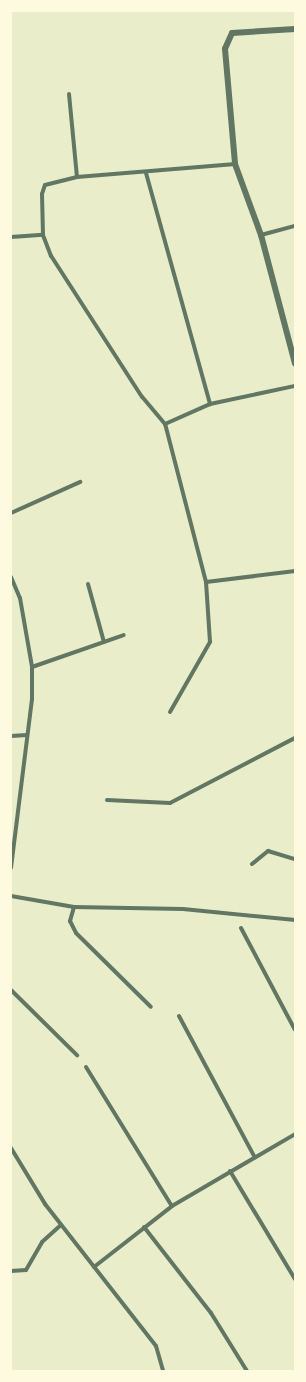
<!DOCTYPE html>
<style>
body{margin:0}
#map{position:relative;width:306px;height:1382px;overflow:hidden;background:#e9edc9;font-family:"Alegreya Sans",sans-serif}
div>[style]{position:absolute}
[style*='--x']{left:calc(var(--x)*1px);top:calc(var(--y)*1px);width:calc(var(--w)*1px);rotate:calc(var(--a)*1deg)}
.minor>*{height:4px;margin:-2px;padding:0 2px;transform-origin:2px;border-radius:2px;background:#617663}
.tertiary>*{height:6px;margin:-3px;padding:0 3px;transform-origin:3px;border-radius:3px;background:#617663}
span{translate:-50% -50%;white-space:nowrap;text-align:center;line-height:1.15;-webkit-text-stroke:4px #fefae0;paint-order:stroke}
.frame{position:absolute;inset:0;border:12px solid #fefae0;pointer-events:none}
</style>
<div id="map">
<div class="minor">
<div style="--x:69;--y:94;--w:83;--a:84.5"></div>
<div style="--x:146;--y:173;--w:240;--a:74.5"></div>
<div style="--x:261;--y:235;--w:35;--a:-15"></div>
<div style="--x:11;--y:237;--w:32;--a:-4"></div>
<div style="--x:165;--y:424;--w:49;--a:-24"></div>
<div style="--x:210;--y:404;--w:87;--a:-12"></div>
<div style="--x:11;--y:513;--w:76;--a:-24.2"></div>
<div style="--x:11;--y:577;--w:23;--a:67"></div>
<div style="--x:20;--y:598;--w:70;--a:80.1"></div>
<div style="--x:32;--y:667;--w:32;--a:90"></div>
<div style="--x:32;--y:699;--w:170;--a:97.1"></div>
<div style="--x:206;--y:582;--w:90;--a:-7"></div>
<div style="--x:88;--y:584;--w:60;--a:74.6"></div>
<div style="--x:32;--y:667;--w:97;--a:-19.2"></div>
<div style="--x:170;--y:712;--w:81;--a:-60.3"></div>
<div style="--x:210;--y:642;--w:60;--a:-93.8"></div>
<div style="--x:206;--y:582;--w:163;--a:-104.5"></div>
<div style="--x:165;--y:424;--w:35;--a:-130"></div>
<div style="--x:142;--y:397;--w:168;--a:-122.8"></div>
<div style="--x:51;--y:256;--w:22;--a:-111"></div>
<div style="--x:43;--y:235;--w:41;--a:-91.4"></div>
<div style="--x:42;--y:194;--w:9;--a:-72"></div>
<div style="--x:45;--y:185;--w:33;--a:-14"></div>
<div style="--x:77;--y:177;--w:159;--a:-4.7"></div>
<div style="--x:11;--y:736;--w:16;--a:-4"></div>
<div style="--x:107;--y:800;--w:63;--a:2.7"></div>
<div style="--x:170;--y:803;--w:141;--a:-27.5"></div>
<div style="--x:252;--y:864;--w:21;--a:-39"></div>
<div style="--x:268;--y:851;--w:28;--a:17"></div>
<div style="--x:11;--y:896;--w:64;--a:9.9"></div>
<div style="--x:74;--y:907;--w:109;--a:1.1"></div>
<div style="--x:183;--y:909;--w:113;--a:5.6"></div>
<div style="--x:74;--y:907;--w:15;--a:106"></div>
<div style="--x:70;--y:921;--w:13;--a:63"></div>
<div style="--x:76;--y:933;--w:105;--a:44.6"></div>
<div style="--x:241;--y:928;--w:115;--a:62.1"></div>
<div style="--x:11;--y:990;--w:93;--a:44.6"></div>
<div style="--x:179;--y:1016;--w:159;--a:61.8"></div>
<div style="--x:86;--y:1067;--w:163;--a:58.3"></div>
<div style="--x:11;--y:1148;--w:66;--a:58.7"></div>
<div style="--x:45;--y:1204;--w:180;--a:52"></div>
<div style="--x:156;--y:1346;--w:26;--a:74"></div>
<div style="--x:230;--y:1171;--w:126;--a:59"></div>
<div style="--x:144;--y:1227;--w:109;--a:52.1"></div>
<div style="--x:211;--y:1313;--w:68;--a:58.2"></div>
<div style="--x:94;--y:1267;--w:99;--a:-38"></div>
<div style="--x:172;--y:1206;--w:143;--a:-30.3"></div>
<div style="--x:11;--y:1271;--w:15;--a:-4"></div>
<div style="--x:26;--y:1270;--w:32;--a:-60"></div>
<div style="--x:42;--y:1242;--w:25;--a:-42"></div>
</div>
<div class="tertiary">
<div style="--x:295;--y:29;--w:63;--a:176.4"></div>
<div style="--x:232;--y:33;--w:17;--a:114"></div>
<div style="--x:225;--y:49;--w:115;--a:85"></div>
<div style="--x:235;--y:164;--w:76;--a:69.9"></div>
<div style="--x:261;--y:235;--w:133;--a:75.2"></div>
</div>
<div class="frame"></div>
</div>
